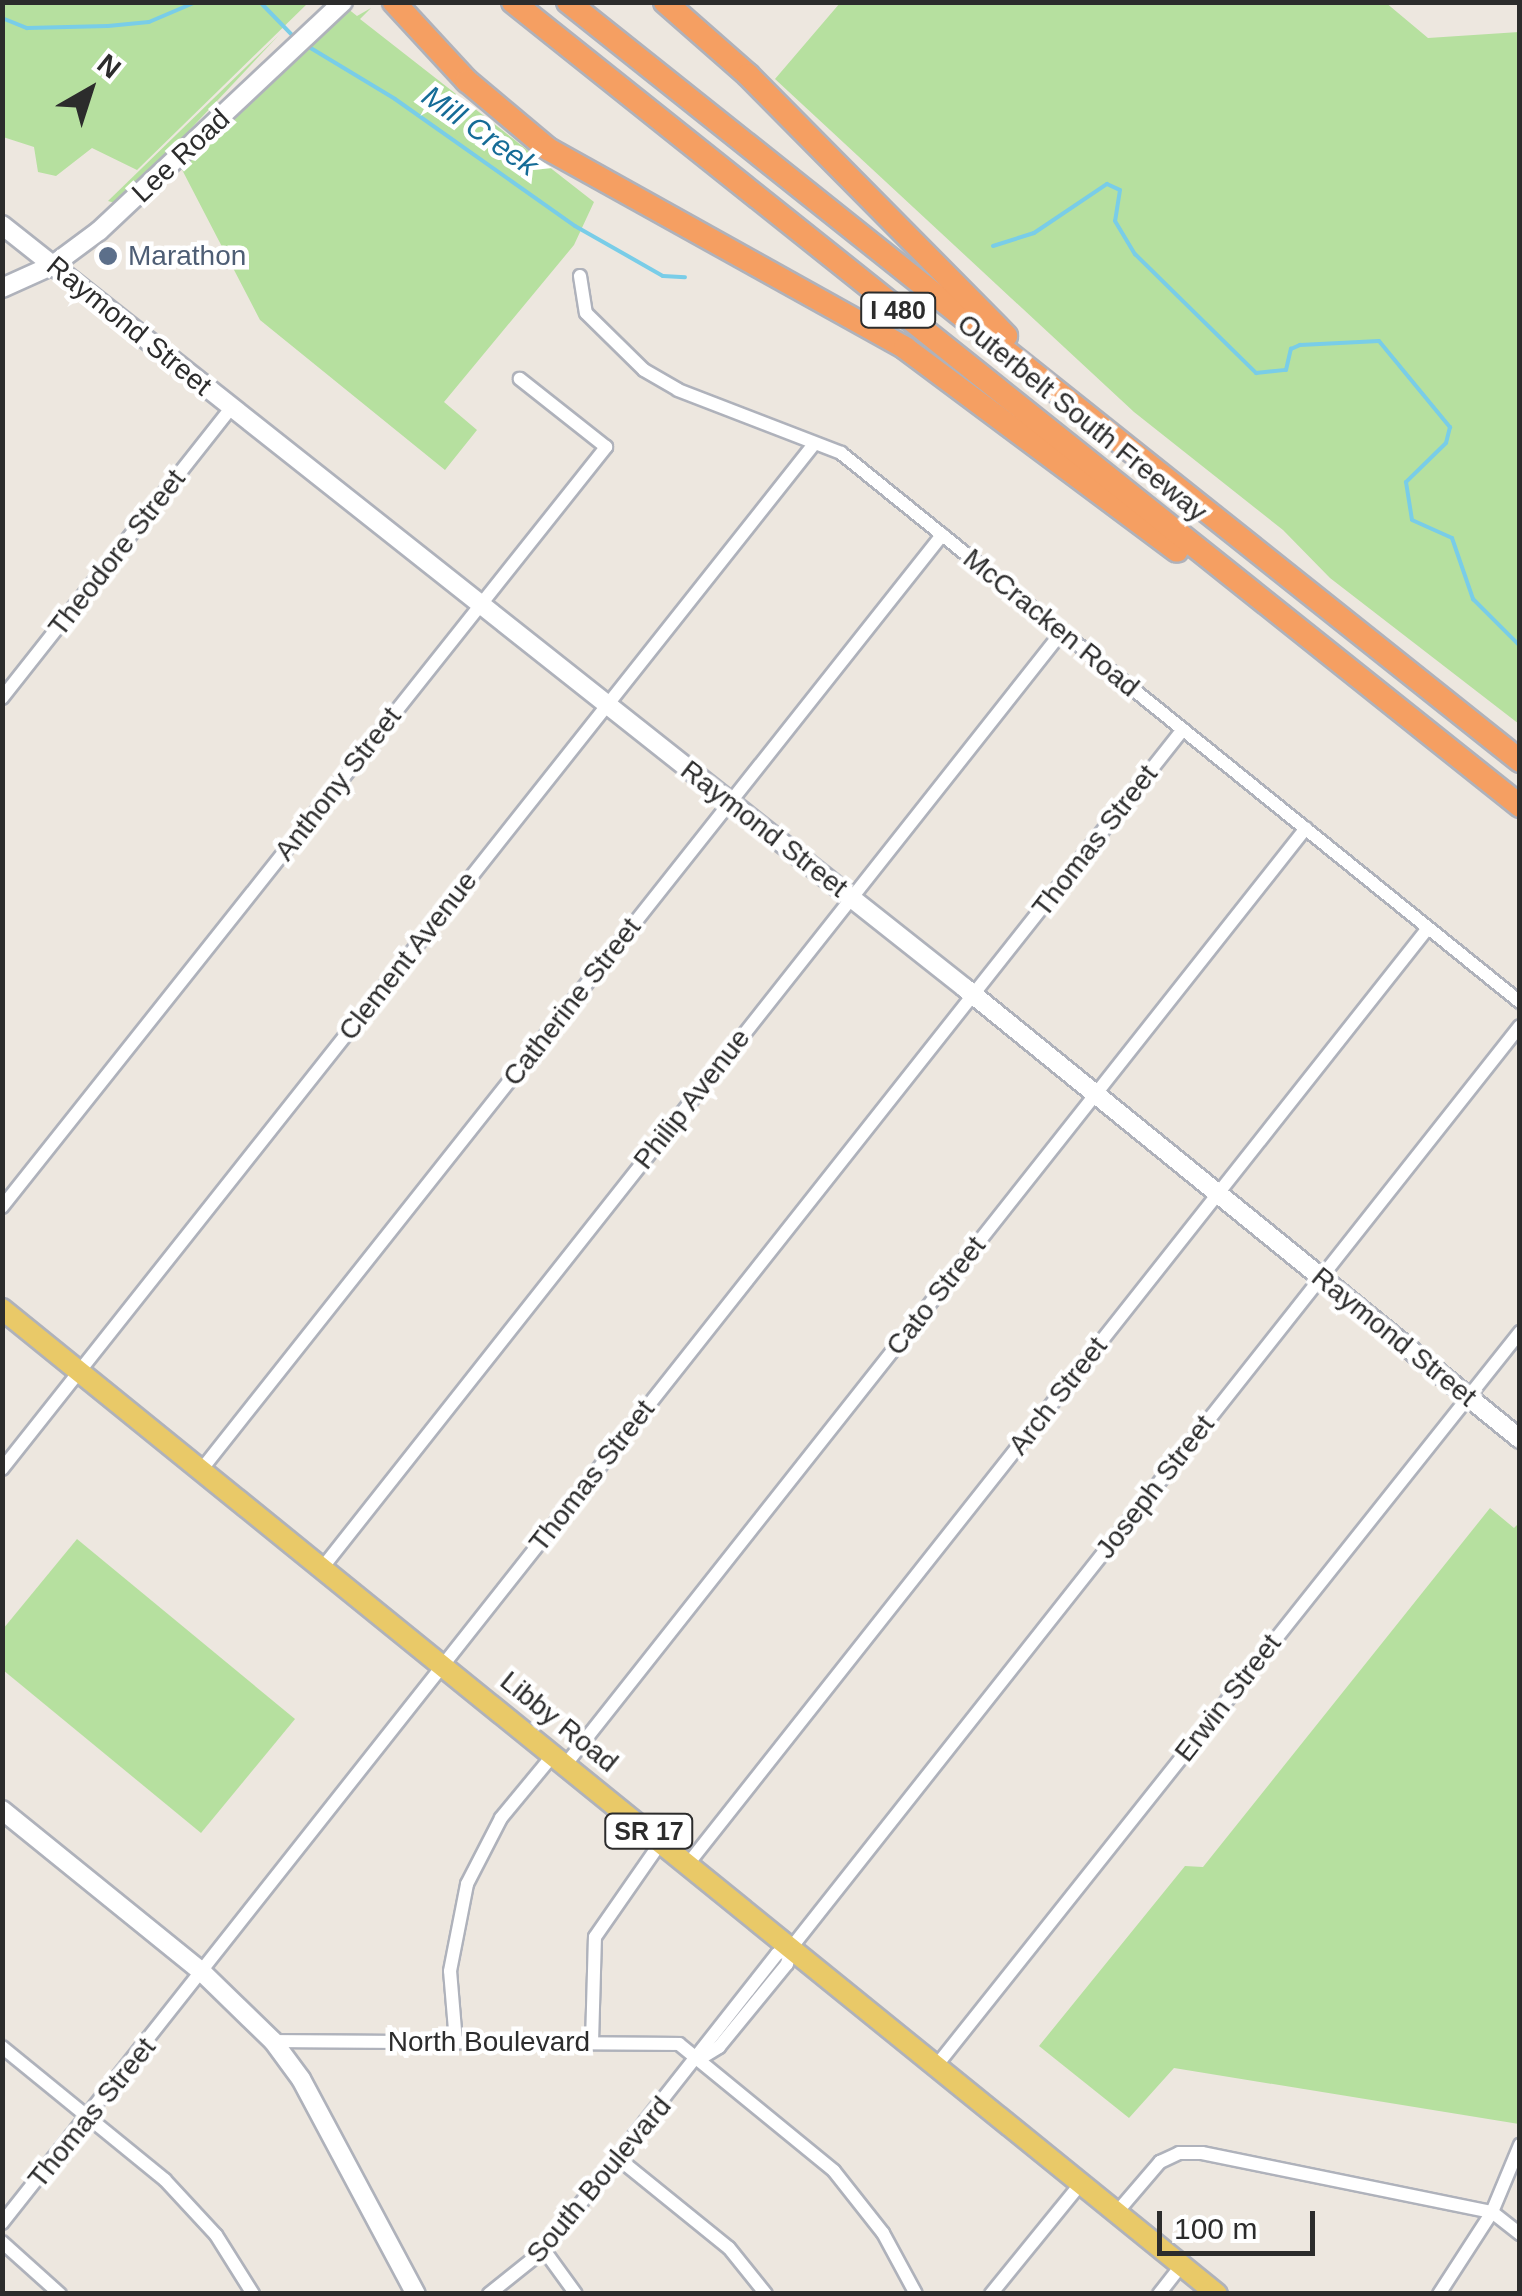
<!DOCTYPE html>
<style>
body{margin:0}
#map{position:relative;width:1522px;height:2296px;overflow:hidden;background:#ede7df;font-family:Arial,sans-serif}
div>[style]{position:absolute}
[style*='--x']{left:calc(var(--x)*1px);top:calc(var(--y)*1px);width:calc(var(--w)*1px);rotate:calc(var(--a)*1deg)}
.green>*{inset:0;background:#b6e09f}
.stream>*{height:4px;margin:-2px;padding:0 2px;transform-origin:2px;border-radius:2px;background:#79cde8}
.roads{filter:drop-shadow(2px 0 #afb2bb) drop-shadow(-2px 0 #afb2bb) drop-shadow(0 2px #afb2bb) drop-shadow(0 -2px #afb2bb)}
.street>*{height:12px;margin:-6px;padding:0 6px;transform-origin:6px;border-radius:6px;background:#fff}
.secondary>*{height:18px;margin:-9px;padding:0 9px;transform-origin:9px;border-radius:9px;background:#fff}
.primary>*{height:20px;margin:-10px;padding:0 10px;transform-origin:10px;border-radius:10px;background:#e9c968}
.highway>*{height:22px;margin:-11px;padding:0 11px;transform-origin:11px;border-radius:11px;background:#f59f62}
.dots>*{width:28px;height:28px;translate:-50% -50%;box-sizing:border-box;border:5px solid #fff;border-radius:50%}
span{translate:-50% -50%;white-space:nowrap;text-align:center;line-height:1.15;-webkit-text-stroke:9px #fff;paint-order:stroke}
.shield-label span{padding:2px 8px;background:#fff;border:2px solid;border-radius:8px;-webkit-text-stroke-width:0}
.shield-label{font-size:25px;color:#2c2c2c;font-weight:700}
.street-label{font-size:28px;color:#2c2c2c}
.service-label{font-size:28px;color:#4e5e75}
.left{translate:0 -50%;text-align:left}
.water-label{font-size:30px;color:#156c97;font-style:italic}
.frame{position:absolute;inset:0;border:5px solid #2c2c2c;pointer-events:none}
.north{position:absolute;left:40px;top:40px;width:100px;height:100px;-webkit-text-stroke:8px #fff;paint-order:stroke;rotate:39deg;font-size:28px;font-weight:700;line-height:40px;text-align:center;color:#2c2c2c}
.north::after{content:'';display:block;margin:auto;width:35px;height:45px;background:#2c2c2c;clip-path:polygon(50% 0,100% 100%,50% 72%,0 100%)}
.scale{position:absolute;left:1157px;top:2211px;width:158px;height:45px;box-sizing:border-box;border:5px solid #2c2c2c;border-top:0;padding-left:12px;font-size:30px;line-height:35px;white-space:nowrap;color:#2c2c2c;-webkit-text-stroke:8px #fff;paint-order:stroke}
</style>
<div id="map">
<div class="green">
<div style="clip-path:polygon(1385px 2px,1428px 38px,1519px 32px,1519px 724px,1330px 578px,1283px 530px,1134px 412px,775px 79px,840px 3px)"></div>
<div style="clip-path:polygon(2px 3px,3px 2px,308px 3px,137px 170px,92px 148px,56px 176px,38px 172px,34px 147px,3px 137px)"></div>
<div style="clip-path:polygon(342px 4px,357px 16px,371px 8px,360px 19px,594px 202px,574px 245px,444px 402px,477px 430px,445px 470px,260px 320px,177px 160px)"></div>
<div style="clip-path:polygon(279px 35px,168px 153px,115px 203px,108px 201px)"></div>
<div style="clip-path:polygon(1490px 1508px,1514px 1528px,1520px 1522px,1519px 2124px,1174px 2068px,1129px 2118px,1039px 2046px,1185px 1866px,1203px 1867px)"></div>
<div style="clip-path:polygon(77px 1539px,295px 1719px,201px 1833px,3px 1670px,3px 1629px)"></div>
</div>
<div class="stream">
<div style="--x:260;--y:2;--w:52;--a:45.8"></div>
<div style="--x:2;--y:18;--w:27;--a:22"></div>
<div style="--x:27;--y:28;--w:81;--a:-1.4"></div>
<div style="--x:108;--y:26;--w:41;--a:-5.6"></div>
<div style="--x:149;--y:22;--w:51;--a:-23.1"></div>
<div style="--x:304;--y:44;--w:106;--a:31.1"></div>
<div style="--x:395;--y:99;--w:220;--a:35.2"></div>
<div style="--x:575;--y:226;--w:101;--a:29.6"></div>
<div style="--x:663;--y:276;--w:22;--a:3"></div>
<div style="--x:993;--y:246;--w:43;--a:-17.6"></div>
<div style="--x:1034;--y:233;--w:88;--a:-33.9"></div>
<div style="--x:1107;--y:184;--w:14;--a:25"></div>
<div style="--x:1120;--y:190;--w:31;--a:99"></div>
<div style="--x:1115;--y:221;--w:39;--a:59"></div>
<div style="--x:1135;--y:254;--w:170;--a:44.5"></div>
<div style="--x:1256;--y:373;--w:30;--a:-6"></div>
<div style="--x:1286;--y:370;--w:22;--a:-77"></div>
<div style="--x:1291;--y:349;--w:10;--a:-24"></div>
<div style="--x:1300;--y:345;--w:79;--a:-2.9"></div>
<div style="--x:1379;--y:341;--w:112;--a:50.5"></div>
<div style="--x:1450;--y:427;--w:16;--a:104"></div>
<div style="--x:1446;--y:443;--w:56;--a:135.7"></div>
<div style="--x:1406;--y:482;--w:38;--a:81"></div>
<div style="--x:1412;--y:520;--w:44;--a:24.2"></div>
<div style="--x:1452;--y:538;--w:65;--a:71"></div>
<div style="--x:1473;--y:599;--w:66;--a:45"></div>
</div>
<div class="roads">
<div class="street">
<div style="--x:580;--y:276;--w:37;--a:81"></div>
<div style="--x:586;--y:313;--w:81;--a:44.5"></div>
<div style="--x:644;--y:370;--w:39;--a:30"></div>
<div style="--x:678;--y:390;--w:175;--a:21.1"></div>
<div style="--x:841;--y:453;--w:873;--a:38.96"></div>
<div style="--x:2;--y:698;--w:370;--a:-51.7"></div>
<div style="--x:2;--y:1207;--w:971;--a:-51.52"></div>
<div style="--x:606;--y:447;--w:110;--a:-141.7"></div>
<div style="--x:2;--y:1469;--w:1308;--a:-51.61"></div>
<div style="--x:202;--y:1469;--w:1192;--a:-51.61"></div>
<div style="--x:323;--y:1567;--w:1192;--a:-51.68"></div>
<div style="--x:566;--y:1764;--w:1193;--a:-51.67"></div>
<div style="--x:688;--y:1864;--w:1193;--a:-51.67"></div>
<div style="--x:273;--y:2041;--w:406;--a:0.4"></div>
<div style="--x:679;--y:2044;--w:200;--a:39.3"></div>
<div style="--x:834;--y:2171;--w:79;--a:51.7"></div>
<div style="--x:883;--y:2233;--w:69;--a:61.6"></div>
<div style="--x:456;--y:2042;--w:71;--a:-94.8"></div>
<div style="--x:450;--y:1971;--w:89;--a:-78.9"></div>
<div style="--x:467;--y:1884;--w:74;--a:-62.7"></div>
<div style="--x:501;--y:1818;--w:83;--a:-50.4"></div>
<div style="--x:592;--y:2043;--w:106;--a:-88.4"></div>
<div style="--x:595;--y:1937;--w:116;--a:-55.2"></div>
<div style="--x:2;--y:2047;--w:210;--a:39.2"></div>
<div style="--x:165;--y:2180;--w:75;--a:47.2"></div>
<div style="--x:216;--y:2235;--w:70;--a:57.9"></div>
<div style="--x:701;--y:2058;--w:21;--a:-31"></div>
<div style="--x:719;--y:2047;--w:107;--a:-50.7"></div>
<div style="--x:787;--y:1964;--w:16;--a:-76"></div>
<div style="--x:791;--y:1948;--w:1175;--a:-51.67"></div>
<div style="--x:937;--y:2065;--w:937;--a:-51.5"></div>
<div style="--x:619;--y:2159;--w:141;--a:39"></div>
<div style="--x:729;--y:2248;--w:59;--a:51.2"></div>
<div style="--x:1118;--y:2211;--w:65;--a:-49.4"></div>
<div style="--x:1160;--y:2162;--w:21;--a:-25"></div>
<div style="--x:1179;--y:2153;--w:23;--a:0"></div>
<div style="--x:1202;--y:2153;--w:296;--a:11.5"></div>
<div style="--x:1492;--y:2212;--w:36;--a:38"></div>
<div style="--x:2;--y:2223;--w:1904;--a:-51.67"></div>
<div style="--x:2;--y:2242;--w:78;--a:41.9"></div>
<div style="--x:544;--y:2250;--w:54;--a:54"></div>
<div style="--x:489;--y:2294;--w:70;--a:-38.7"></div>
<div style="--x:544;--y:2250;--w:377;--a:-51.8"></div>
<div style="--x:777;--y:1954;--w:15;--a:-23"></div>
<div style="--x:991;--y:2294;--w:144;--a:-50.9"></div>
<div style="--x:1159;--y:2294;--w:37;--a:-52"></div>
<div style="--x:1439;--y:2294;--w:98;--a:-57.1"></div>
<div style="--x:1492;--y:2212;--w:73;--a:-67.3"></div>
</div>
<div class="secondary">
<div style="--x:2;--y:225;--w:1229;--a:38.39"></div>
<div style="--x:965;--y:988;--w:715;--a:39.1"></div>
<div style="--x:2;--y:288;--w:56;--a:-24.3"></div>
<div style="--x:53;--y:265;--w:57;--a:-36.5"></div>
<div style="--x:99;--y:231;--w:335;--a:-43.2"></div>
<div style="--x:2;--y:1810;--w:259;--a:39"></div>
<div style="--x:203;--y:1973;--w:98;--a:44.2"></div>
<div style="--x:273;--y:2041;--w:47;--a:53.6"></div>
<div style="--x:301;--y:2079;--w:244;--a:61.9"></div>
</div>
<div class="primary">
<div style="--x:2;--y:1309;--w:1564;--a:39.03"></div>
</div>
<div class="highway">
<div style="--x:394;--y:2;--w:108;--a:47.3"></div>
<div style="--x:467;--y:81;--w:106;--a:40"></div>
<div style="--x:548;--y:149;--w:409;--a:29.1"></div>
<div style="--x:905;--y:348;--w:339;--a:36.7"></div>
<div style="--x:513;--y:2;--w:1289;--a:38.6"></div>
<div style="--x:568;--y:2;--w:1218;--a:38.56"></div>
<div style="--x:665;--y:2;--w:111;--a:41.3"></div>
<div style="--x:748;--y:75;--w:367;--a:45.3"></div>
</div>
</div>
<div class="dots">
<div style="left:108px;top:256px;background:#5c6f8a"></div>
</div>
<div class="shield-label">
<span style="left:898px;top:310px">I 480</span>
<span style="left:649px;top:1831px">SR 17</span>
</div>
<div class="street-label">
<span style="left:181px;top:156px;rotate:-43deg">Lee Road</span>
<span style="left:129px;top:326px;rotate:39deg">Raymond Street</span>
<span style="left:1082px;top:418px;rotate:39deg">Outerbelt South Freeway</span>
<span style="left:117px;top:553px;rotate:-52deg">Theodore Street</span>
<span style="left:1051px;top:623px;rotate:39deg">McCracken Road</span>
<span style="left:338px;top:784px;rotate:-52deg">Anthony Street</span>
<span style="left:764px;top:829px;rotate:38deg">Raymond Street</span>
<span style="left:1095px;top:841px;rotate:-52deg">Thomas Street</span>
<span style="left:408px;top:956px;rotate:-52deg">Clement Avenue</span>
<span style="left:572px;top:1002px;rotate:-52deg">Catherine Street</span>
<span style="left:692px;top:1099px;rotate:-52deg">Philip Avenue</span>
<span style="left:936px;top:1296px;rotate:-52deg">Cato Street</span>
<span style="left:1394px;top:1337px;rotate:39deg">Raymond Street</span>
<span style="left:1058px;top:1396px;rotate:-52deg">Arch Street</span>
<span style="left:592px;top:1476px;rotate:-52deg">Thomas Street</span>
<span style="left:1155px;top:1487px;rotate:-52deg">Joseph Street</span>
<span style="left:1228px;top:1698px;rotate:-52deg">Erwin Street</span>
<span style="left:559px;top:1722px;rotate:39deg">Libby Road</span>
<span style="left:489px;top:2042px">North Boulevard</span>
<span style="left:92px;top:2113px;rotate:-51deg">Thomas Street</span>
<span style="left:599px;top:2180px;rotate:-50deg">South Boulevard</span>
</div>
<div class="service-label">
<span class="left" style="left:128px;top:256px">Marathon</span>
</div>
<div class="water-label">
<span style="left:480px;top:131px;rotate:35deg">Mill Creek</span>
</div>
<div class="frame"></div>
<div class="north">N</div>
<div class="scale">100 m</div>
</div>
